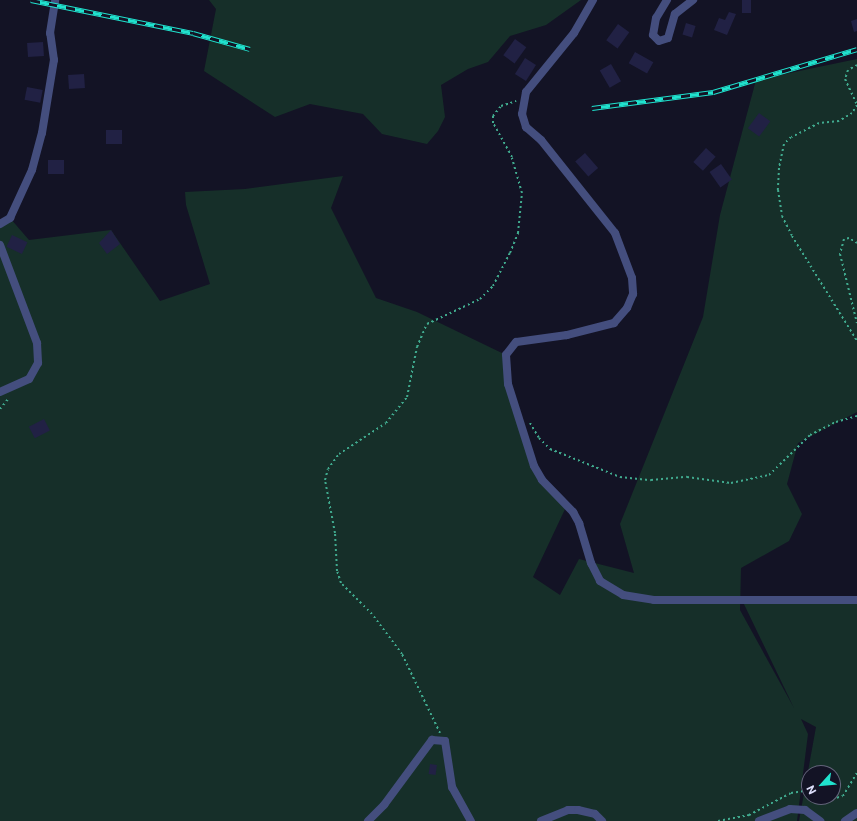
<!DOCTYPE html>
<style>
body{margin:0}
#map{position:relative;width:857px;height:821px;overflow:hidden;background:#131325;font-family:Commissioner,sans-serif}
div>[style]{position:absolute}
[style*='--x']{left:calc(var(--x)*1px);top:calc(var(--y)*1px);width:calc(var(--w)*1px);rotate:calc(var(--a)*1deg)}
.green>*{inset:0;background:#162f29}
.building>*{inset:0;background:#212144;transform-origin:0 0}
.path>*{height:2px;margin-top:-1px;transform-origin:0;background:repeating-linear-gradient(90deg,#40aa8e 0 2px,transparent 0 5px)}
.minor>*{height:8px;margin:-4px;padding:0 4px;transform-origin:4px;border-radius:4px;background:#444e7e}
.rail>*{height:4.5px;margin-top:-2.25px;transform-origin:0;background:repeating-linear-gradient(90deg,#131325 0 9px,#20e2ce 0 18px);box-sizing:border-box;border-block:1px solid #20e2ce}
span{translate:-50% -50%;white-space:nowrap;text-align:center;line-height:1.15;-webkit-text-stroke:4px #131325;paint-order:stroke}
.north{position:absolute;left:801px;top:765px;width:40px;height:40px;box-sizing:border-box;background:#131325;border:1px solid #63647a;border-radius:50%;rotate:243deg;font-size:11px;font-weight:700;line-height:16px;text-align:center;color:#dcdefa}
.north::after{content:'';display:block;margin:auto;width:14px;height:18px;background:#20e2ce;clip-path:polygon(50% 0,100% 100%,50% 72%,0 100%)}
</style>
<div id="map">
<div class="green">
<div style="clip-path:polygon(209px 0,581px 0,546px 25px,510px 36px,488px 62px,468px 69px,441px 85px,445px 117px,438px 131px,427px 144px,382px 134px,363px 114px,310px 104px,275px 117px,204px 71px,216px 9px)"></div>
<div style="clip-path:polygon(evenodd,857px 59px,857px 412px,798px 443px,787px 484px,802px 514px,789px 541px,741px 568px,740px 610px,794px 708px,742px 600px,857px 600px,857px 821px,799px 821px,816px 727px,801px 719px,808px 734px,797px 821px,0 821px,0 227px,10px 218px,29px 240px,111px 230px,160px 301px,210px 284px,186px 205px,185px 192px,245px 189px,343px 176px,331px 208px,376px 298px,417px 312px,506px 355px,509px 396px,541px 479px,566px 507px,533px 577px,560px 595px,579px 559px,634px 573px,620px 524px,703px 317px,720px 215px,756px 80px,857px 59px,809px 773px,833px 773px,833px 797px,809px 797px,809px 773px)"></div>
</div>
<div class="building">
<div style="left:742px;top:0;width:9px;height:13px"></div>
<div style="clip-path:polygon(729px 12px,736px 14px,727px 35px,714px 30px,719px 18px,725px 20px)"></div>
<div style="clip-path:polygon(857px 19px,857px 31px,854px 32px,851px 21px)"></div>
<div style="left:686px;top:23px;width:10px;height:12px;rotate:17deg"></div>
<div style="left:618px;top:24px;width:14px;height:20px;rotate:36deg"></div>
<div style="left:515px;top:39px;width:14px;height:20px;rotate:36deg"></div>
<div style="left:43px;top:42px;width:14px;height:16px;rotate:86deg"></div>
<div style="left:635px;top:52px;width:21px;height:13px;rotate:29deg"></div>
<div style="left:525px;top:58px;width:13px;height:19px;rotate:32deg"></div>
<div style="left:611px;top:64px;width:20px;height:13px;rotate:60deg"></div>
<div style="left:84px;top:74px;width:14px;height:16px;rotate:86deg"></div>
<div style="left:27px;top:87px;width:16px;height:13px;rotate:11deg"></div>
<div style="left:759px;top:113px;width:14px;height:19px;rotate:36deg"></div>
<div style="left:106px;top:130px;width:16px;height:14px"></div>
<div style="left:706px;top:148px;width:13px;height:19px;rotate:42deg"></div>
<div style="left:585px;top:153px;width:20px;height:13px;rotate:49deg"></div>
<div style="left:64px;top:160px;width:14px;height:16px;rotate:90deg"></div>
<div style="left:721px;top:164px;width:19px;height:14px;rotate:55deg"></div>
<div style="clip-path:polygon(111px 230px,120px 244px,107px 254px,99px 243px)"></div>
<div style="left:12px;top:235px;width:17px;height:13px;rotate:25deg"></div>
<div style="left:44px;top:419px;width:13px;height:17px;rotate:63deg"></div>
<div style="left:430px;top:764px;width:7px;height:10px;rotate:8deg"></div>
</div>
<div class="path">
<div style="--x:857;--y:65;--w:10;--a:151"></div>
<div style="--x:848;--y:70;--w:9;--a:108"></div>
<div style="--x:845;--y:79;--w:29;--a:65"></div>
<div style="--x:857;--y:105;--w:9;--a:122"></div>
<div style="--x:852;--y:113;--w:15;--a:148"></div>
<div style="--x:839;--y:121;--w:20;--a:174"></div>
<div style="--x:819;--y:123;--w:31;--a:153"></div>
<div style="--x:791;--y:137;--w:10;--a:135"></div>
<div style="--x:784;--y:144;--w:25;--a:102"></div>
<div style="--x:779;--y:168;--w:22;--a:93"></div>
<div style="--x:778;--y:190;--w:26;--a:81"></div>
<div style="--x:782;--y:216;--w:22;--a:63"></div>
<div style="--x:792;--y:236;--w:123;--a:58.2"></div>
<div style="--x:857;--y:243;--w:9;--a:-148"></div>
<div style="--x:849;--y:238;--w:5;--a:169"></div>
<div style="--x:844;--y:239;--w:16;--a:105"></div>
<div style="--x:840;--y:254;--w:71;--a:76.2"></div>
<div style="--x:0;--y:409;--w:13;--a:-51"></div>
<div style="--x:530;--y:423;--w:17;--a:59"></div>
<div style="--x:539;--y:438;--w:16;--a:45"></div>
<div style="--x:550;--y:449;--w:75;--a:21.8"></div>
<div style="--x:620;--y:477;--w:31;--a:6"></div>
<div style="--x:651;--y:480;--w:36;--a:-5"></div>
<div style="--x:687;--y:477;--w:44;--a:7.8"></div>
<div style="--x:731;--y:483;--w:39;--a:-12"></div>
<div style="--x:769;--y:475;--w:57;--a:-44.3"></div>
<div style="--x:810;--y:435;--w:29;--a:-27"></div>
<div style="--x:836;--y:422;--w:22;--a:-16"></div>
<div style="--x:440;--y:733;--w:88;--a:-115.7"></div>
<div style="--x:402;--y:654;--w:50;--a:-126.9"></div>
<div style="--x:372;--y:614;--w:44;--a:-135"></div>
<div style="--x:341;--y:583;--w:13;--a:-108"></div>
<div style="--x:337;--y:571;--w:38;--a:-93"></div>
<div style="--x:335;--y:533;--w:54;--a:-100.7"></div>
<div style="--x:325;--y:480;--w:11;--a:-75"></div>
<div style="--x:328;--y:469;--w:19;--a:-54"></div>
<div style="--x:339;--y:454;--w:56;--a:-33.4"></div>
<div style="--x:386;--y:423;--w:33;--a:-51"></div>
<div style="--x:407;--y:397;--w:51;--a:-78.7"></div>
<div style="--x:417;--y:347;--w:25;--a:-67"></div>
<div style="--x:427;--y:324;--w:59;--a:-25.3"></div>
<div style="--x:480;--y:299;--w:18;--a:-45"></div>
<div style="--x:493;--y:286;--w:37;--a:-63"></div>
<div style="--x:510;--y:253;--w:22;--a:-68"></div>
<div style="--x:518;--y:233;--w:40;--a:-84.3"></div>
<div style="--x:522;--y:193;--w:37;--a:-106"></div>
<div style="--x:512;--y:157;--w:39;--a:-119"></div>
<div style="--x:493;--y:123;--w:7;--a:-90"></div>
<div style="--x:493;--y:116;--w:13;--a:-51"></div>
<div style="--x:501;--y:106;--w:16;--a:-18"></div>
<div style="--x:827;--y:797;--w:5;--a:22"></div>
<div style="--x:832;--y:799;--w:11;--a:-15"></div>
<div style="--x:843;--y:796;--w:27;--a:-59"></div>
<div style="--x:718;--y:821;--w:32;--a:-11"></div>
<div style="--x:749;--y:815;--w:47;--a:-27.6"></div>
<div style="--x:791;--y:793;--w:18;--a:-9"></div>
</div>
<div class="minor">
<div style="--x:593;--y:0;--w:38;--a:120"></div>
<div style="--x:574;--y:33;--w:76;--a:129.1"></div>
<div style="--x:526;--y:92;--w:22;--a:100"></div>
<div style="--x:522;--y:114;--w:14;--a:73"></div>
<div style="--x:526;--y:127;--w:20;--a:41"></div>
<div style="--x:541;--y:140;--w:119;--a:51.5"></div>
<div style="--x:615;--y:233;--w:48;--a:69.3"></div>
<div style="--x:632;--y:278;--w:16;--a:86"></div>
<div style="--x:633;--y:294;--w:15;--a:113"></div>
<div style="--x:627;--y:308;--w:20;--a:131"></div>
<div style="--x:614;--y:323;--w:49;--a:165.7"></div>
<div style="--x:567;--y:335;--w:51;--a:172.2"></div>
<div style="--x:516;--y:342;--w:16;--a:128"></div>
<div style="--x:506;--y:355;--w:29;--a:86"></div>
<div style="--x:508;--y:384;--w:86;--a:72.4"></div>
<div style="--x:534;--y:466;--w:16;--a:60"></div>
<div style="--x:542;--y:480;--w:45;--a:45.9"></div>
<div style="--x:573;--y:512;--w:13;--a:61"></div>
<div style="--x:579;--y:523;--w:42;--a:73.3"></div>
<div style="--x:591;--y:563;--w:20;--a:63"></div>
<div style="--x:600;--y:581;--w:27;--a:31"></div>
<div style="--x:623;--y:595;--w:31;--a:9"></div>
<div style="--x:654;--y:600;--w:203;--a:0"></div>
<div style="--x:667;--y:0;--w:21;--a:121"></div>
<div style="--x:656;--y:18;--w:17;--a:100"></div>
<div style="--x:653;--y:35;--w:8;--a:45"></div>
<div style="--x:659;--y:41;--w:9;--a:-18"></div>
<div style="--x:668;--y:38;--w:25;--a:-74"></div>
<div style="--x:675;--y:14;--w:23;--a:-38"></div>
<div style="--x:0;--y:224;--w:12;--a:-31"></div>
<div style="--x:10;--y:218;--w:53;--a:-65.4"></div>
<div style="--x:32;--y:170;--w:38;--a:-75"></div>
<div style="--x:42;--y:133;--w:74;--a:-80.7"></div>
<div style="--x:54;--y:60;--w:27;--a:-98"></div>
<div style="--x:50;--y:33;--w:33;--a:-81"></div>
<div style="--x:0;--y:245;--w:105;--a:69.3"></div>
<div style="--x:37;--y:343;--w:20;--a:87"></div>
<div style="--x:38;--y:363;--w:18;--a:119"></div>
<div style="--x:29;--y:379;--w:32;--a:156"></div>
<div style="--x:368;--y:821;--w:23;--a:-45"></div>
<div style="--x:384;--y:805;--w:81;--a:-53.6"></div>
<div style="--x:432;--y:740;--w:13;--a:4"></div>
<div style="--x:445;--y:741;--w:47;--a:81.3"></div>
<div style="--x:452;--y:787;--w:39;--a:61"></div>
<div style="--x:541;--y:821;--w:29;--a:-22"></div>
<div style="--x:568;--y:810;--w:10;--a:0"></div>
<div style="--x:578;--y:810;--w:17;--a:13"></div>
<div style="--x:595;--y:814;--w:10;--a:45"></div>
<div style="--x:759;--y:821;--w:33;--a:-21"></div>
<div style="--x:790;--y:809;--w:15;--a:4"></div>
<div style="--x:805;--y:810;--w:19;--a:36"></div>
<div style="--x:845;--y:821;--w:14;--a:-34"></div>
</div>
<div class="rail">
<div style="--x:31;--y:0;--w:165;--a:11.5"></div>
<div style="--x:193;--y:33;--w:59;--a:15.7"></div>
<div style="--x:592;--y:108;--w:122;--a:-7.5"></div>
<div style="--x:713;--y:92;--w:150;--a:-16.6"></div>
</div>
<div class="north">N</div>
</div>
